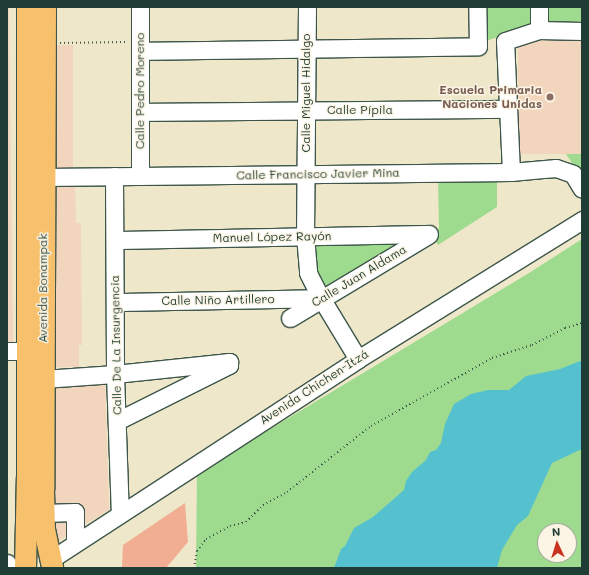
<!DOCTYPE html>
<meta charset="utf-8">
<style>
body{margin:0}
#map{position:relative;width:589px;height:575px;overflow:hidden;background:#eee7c9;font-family:Mali,sans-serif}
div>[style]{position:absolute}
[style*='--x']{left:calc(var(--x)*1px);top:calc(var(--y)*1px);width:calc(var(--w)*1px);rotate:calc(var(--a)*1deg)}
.built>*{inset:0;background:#f1d5bd;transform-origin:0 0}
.green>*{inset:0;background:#9fdb8f;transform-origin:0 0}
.water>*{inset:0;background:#55c1ce}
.building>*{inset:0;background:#f1ae92}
.path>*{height:2px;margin-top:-1px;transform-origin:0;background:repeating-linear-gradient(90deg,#3e564a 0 1px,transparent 0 4px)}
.roads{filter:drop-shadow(1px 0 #3e564a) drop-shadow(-1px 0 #3e564a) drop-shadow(0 1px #3e564a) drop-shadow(0 -1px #3e564a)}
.minor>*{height:17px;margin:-8.5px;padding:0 8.5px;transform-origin:8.5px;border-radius:8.5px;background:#fff}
.major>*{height:21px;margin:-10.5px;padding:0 10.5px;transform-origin:10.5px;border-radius:10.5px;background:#f7c06c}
.dots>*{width:11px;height:11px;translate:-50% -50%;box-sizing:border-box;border:2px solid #fcf5e5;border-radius:50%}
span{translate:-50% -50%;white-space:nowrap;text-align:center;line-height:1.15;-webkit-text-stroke:3px #fcf5e5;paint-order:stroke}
.education-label{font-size:12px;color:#785e54;font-weight:700}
.right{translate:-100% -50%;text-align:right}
.street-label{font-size:12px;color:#1f3d34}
.frame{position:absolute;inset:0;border:8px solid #1f3d34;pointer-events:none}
.north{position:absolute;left:537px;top:523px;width:40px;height:40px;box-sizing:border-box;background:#fcf5e5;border:1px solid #a4ab9e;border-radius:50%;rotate:356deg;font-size:11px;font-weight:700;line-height:16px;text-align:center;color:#1f3d34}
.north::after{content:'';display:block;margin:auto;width:14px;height:18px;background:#c8321e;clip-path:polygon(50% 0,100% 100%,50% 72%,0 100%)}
</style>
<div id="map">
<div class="built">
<div style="clip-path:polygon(7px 7px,9px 7px,13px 343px,7px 343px)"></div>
<div style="left:582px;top:39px;width:115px;height:64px;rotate:90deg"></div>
<div style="left:52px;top:45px;width:21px;height:124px"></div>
<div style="clip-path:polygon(54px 183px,75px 183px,76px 223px,81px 223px,82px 345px,79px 345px,79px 367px,55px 367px)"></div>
<div style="clip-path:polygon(105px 380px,109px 510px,56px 542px,50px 382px)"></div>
</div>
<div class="green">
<div style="clip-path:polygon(485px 7px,530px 7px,530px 26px,486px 41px)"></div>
<div style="left:548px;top:7px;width:34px;height:18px"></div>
<div style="clip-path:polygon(566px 154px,582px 154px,582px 178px)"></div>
<div style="clip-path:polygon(497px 175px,497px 207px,438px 245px,432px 234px,439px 228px,438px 177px)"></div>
<div style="clip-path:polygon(422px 236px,327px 291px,315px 269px,313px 240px)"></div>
<div style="clip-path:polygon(evenodd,582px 239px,582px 568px,196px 568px,197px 473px,529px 273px,582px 239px,545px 531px,569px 531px,569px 555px,545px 555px,545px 531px)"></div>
</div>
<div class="water">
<div style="clip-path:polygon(580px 361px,582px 364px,582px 449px,552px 463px,528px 516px,517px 525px,502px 550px,497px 568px,334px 568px,341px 549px,345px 546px,354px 528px,373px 517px,404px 490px,406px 481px,412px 472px,426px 460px,430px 452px,436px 450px,441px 443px,445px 424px,454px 404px,471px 394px,488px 390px,509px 390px,526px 376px,560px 369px)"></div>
</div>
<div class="building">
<div style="clip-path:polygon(185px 503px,188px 542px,166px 568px,122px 568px,123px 545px)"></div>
</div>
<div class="path">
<div style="--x:60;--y:43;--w:67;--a:-0.9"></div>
<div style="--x:194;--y:568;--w:17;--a:-80"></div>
<div style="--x:197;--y:551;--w:15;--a:-53"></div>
<div style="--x:206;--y:539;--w:27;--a:-28"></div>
<div style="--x:230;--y:526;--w:16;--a:-14"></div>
<div style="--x:246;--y:522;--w:24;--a:-45"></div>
<div style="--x:263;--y:505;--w:27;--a:-28"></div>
<div style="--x:287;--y:492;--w:107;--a:-38.2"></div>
<div style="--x:371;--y:426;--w:139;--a:-29.3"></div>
<div style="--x:492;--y:358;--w:42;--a:-18"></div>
<div style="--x:532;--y:345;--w:37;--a:-27"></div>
<div style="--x:565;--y:328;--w:18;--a:-16"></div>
</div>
<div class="roads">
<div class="minor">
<div style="--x:307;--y:7;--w:229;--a:90.5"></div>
<div style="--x:305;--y:236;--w:37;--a:85"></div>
<div style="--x:308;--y:273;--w:28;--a:63"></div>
<div style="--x:321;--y:298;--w:71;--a:58.8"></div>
<div style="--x:539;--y:30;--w:23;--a:-90"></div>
<div style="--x:140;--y:51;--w:338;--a:-0.8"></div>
<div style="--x:478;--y:46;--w:39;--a:-91"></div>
<div style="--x:140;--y:112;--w:368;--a:-0.5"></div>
<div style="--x:511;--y:172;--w:131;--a:-92.6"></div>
<div style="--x:505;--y:41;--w:36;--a:-18"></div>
<div style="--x:539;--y:30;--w:43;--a:1.3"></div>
<div style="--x:114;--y:176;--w:198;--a:89.7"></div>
<div style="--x:115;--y:374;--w:140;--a:88"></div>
<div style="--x:140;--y:176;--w:169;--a:-90"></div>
<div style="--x:44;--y:177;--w:467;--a:-0.6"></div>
<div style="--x:511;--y:172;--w:45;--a:-5.1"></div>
<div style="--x:556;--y:168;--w:18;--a:19"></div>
<div style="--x:573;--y:174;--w:17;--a:59"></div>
<div style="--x:115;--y:240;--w:314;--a:-1.1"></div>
<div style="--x:116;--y:302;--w:205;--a:-1.1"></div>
<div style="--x:290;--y:318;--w:161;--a:-31"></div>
<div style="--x:7;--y:351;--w:19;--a:0"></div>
<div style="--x:43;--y:379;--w:72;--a:-4"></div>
<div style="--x:115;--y:374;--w:115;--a:-6"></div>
<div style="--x:229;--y:362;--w:3;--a:90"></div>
<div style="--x:229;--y:365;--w:125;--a:153.4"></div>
<div style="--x:43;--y:513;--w:32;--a:-2"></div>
<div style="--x:75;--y:512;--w:31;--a:90"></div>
<div style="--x:50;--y:560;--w:368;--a:-33.1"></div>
<div style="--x:358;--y:359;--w:264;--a:-31.8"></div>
<div style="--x:7;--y:563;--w:6;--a:59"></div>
</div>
<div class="major">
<div style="--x:45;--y:7;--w:482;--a:90.2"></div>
<div style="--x:43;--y:489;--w:40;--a:88.6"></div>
<div style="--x:44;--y:529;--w:40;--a:78"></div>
<div style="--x:25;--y:568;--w:92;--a:-88.8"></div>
<div style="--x:27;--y:476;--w:469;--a:-90"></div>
</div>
</div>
<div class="dots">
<div style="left:550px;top:97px;background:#8d6e63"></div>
</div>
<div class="education-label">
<span class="right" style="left:542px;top:97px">Escuela Primaria<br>Naciones Unidas</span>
</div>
<div class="street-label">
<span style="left:140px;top:91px;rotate:-90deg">Calle Pedro Moreno</span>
<span style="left:306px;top:93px;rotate:-90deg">Calle Miguel Hidalgo</span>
<span style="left:360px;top:110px">Calle Pípila</span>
<span style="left:318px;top:174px;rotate:-1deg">Calle Francisco Javier Mina</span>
<span style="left:272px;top:237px;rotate:-1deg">Manuel López Rayón</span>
<span style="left:359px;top:276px;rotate:-31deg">Calle Juan Aldama</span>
<span style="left:43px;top:288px;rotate:-90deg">Avenida Bonampak</span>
<span style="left:218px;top:300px;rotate:-1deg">Calle Niño Artillero</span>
<span style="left:116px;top:345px;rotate:-91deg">Calle De La Insurgencia</span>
<span style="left:314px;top:387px;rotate:-33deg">Avenida Chichen-Itzá</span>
</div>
<div class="frame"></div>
<div class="north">N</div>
</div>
